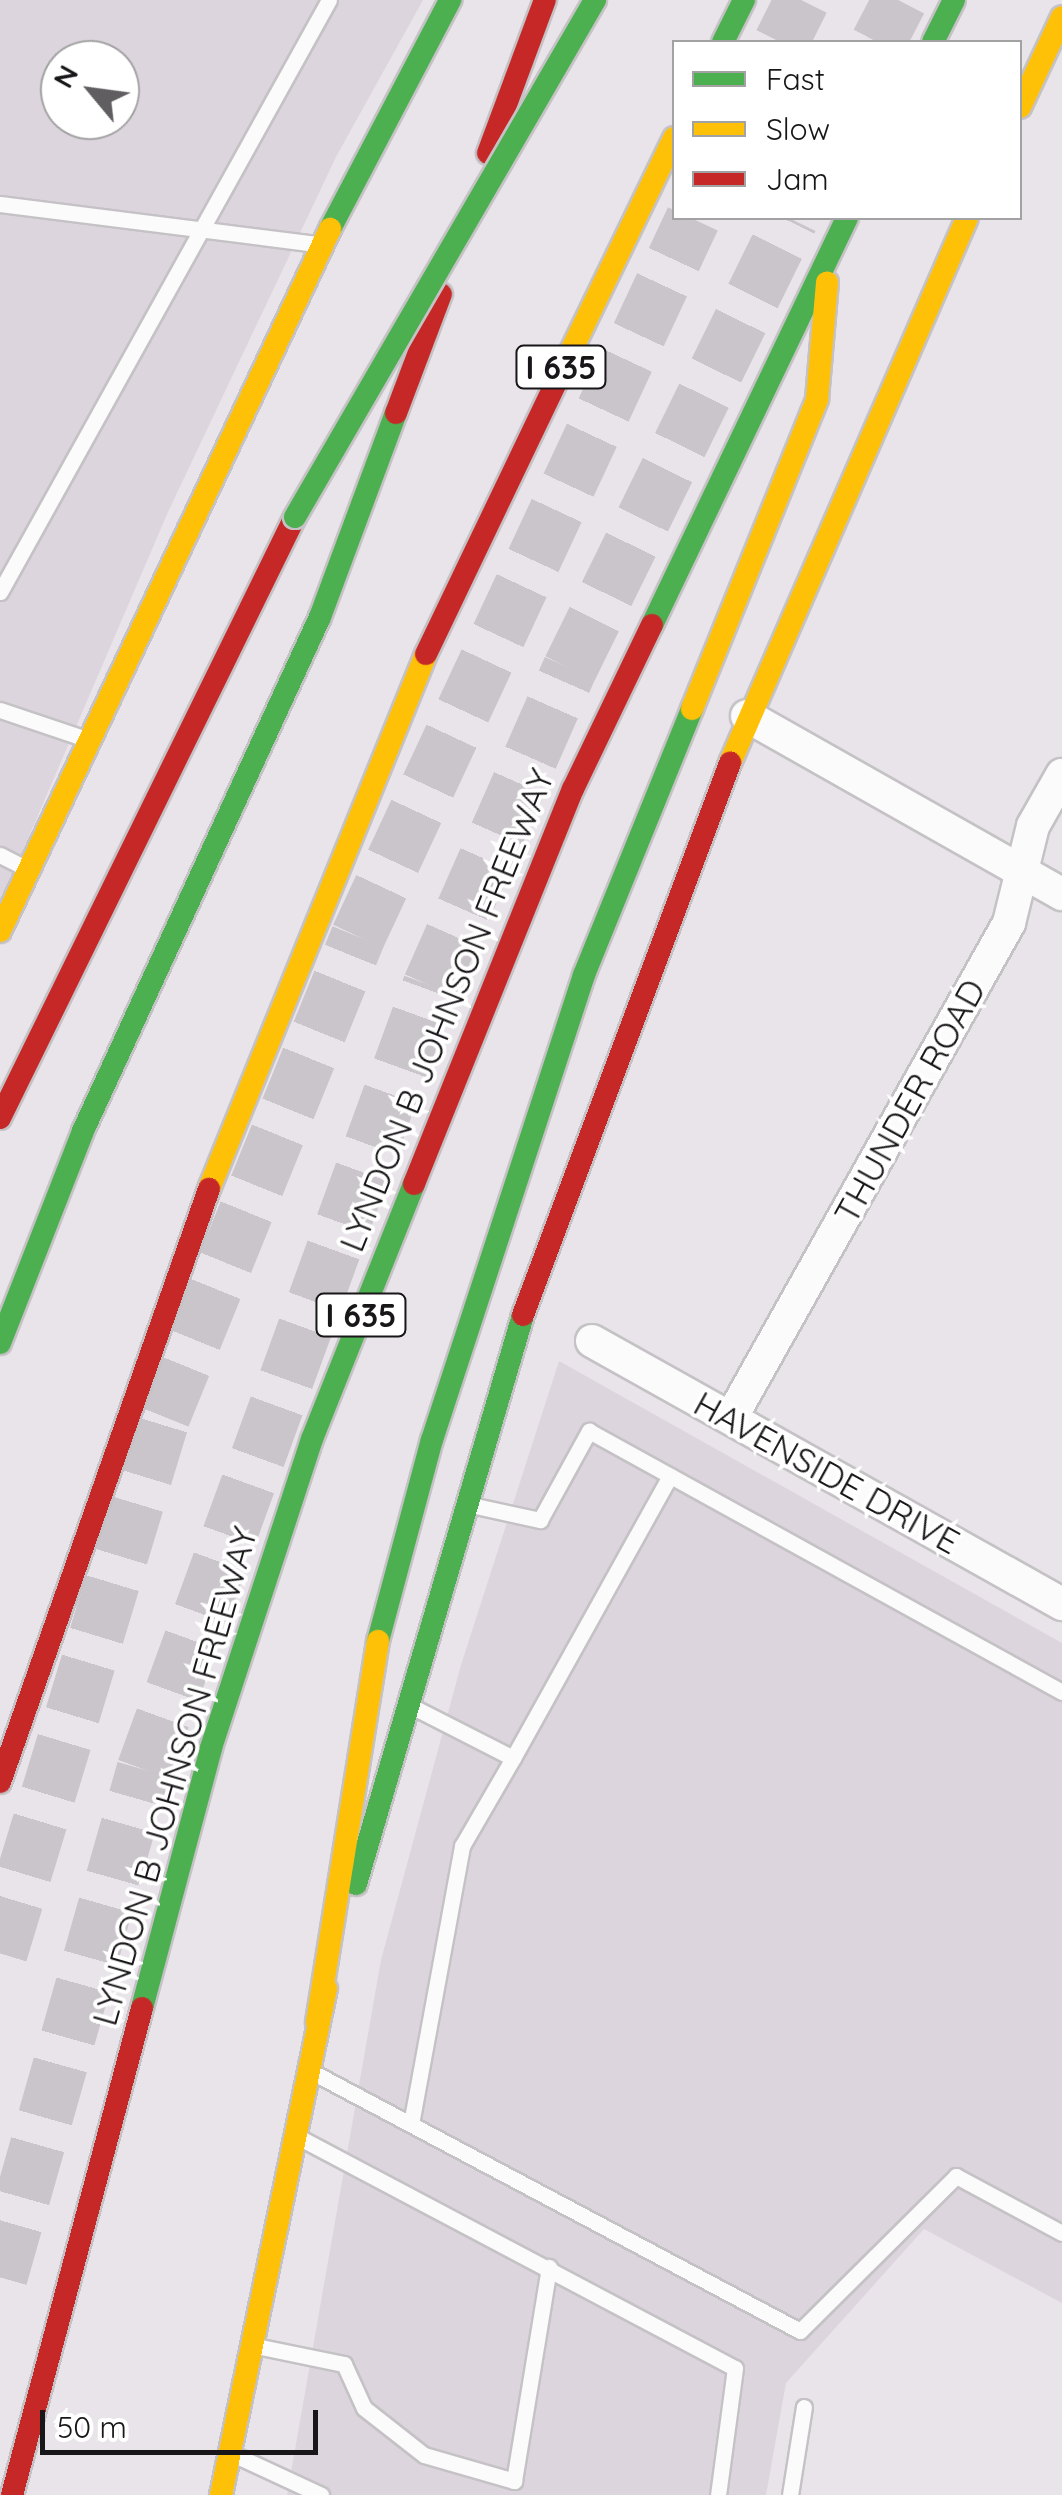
<!DOCTYPE html>
<style>
body{margin:0}
#map{position:relative;width:1062px;height:2495px;overflow:hidden;background:#e8e4e9;font-family:Quicksand,sans-serif}
div>[style]{position:absolute}
[style*='--x']{left:calc(var(--x)*1px);top:calc(var(--y)*1px);width:calc(var(--w)*1px);rotate:calc(var(--a)*1deg)}
.built>*{inset:0;background:#ddd5de}
.highway-tunnel>*{height:55px;margin-top:-27.5px;transform-origin:0;background:repeating-linear-gradient(90deg,#c9c5ca 0 55px,transparent 0 83px)}
.roads{filter:drop-shadow(2px 0 #c5c2c5) drop-shadow(-2px 0 #c5c2c5) drop-shadow(0 2px #c5c2c5) drop-shadow(0 -2px #c5c2c5)}
.lane>*{height:15px;margin:-7.5px;padding:0 7.5px;transform-origin:7.5px;border-radius:7.5px;background:#fcfbfc}
.street>*{height:32px;margin:-16px;padding:0 16px;transform-origin:16px;border-radius:16px;background:#fcfbfc}
.fast>*{height:22px;margin:-11px;padding:0 11px;transform-origin:11px;border-radius:11px;background:#4caf50}
.slow>*{height:22px;margin:-11px;padding:0 11px;transform-origin:11px;border-radius:11px;background:#ffc107}
.jam>*{height:22px;margin:-11px;padding:0 11px;transform-origin:11px;border-radius:11px;background:#c62828}
.bridges{filter:drop-shadow(2px 0 #c5c2c5) drop-shadow(-2px 0 #c5c2c5) drop-shadow(0 2px #c5c2c5) drop-shadow(0 -2px #c5c2c5)}
.fast-bridge>*{height:22px;margin:-11px;padding:0 11px;transform-origin:11px;border-radius:11px;background:#4caf50}
span{translate:-50% -50%;white-space:nowrap;text-align:center;line-height:1.15;-webkit-text-stroke:8px #fff;paint-order:stroke}
.shield-label span{padding:2px 8px;background:#fff;border:2px solid;border-radius:8px;-webkit-text-stroke-width:0}
.shield-label{font-size:32px;color:#181618;font-weight:700}
.street-label{font-size:35px;color:#181618}
.legend{position:absolute;left:672px;top:40px;width:350px;height:180px;box-sizing:border-box;background:#fff;border:2px solid #a3a2a3;margin:0;padding:12px 18px;list-style:none;font-size:30px;color:#181618}
.legend li{display:flex;align-items:center;gap:20px;height:50px}
.legend b{width:50px;border:2px solid #a3a2a3}
.north{position:absolute;left:40px;top:40px;width:100px;height:100px;box-sizing:border-box;background:#fff;border:2px solid #a3a2a3;border-radius:50%;rotate:299deg;font-size:28px;font-weight:700;line-height:40px;text-align:center;color:#181618}
.north::after{content:'';display:block;margin:auto;width:35px;height:45px;background:#615e61;clip-path:polygon(50% 0,100% 100%,50% 72%,0 100%)}
.scale{position:absolute;left:40px;top:2410px;width:278px;height:45px;box-sizing:border-box;border:5px solid #181618;border-top:0;padding-left:12px;font-size:30px;line-height:35px;white-space:nowrap;color:#181618;-webkit-text-stroke:8px #fff;paint-order:stroke}
</style>
<div id="map">
<div class="built">
<div style="clip-path:polygon(evenodd,0 0,423px 0,336px 157px,168px 512px,0 904px,0 0,60px 60px,120px 60px,120px 120px,60px 120px,60px 60px)"></div>
<div style="clip-path:polygon(559px 1361px,1062px 1643px,1062px 2303px,924px 2229px,786px 2383px,766px 2495px,287px 2495px,381px 1960px,461px 1665px)"></div>
</div>
<div class="highway-tunnel">
<div style="--x:781;--y:42;--w:47;--a:-63.4"></div>
<div style="--x:878;--y:42;--w:47;--a:-62.4"></div>
<div style="--x:0;--y:1953;--w:561;--a:-73.11"></div>
<div style="--x:163;--y:1416;--w:518;--a:-67.89"></div>
<div style="--x:358;--y:936;--w:792;--a:-64.99"></div>
<div style="--x:0;--y:2277;--w:528;--a:-74.17"></div>
<div style="--x:144;--y:1769;--w:835;--a:-69.96"></div>
<div style="--x:430;--y:985;--w:347;--a:-66.2"></div>
<div style="--x:570;--y:668;--w:501;--a:-63.84"></div>
</div>
<div class="roads">
<div class="lane">
<div style="--x:0;--y:204;--w:321;--a:7.2"></div>
<div style="--x:0;--y:592;--w:677;--a:-60.94"></div>
<div style="--x:0;--y:710;--w:91;--a:18.6"></div>
<div style="--x:0;--y:855;--w:28;--a:27"></div>
<div style="--x:471;--y:1505;--w:71;--a:12.3"></div>
<div style="--x:540;--y:1520;--w:102;--a:-61.2"></div>
<div style="--x:589;--y:1431;--w:540;--a:28.89"></div>
<div style="--x:513;--y:1758;--w:323;--a:-60.9"></div>
<div style="--x:314;--y:2073;--w:550;--a:27.96"></div>
<div style="--x:800;--y:2331;--w:220;--a:-44.8"></div>
<div style="--x:956;--y:2176;--w:120;--a:28.3"></div>
<div style="--x:411;--y:2124;--w:283;--a:-79.6"></div>
<div style="--x:462;--y:1846;--w:102;--a:-59.9"></div>
<div style="--x:513;--y:1758;--w:112;--a:-153"></div>
<div style="--x:300;--y:2138;--w:492;--a:27.9"></div>
<div style="--x:735;--y:2368;--w:128;--a:97.6"></div>
<div style="--x:256;--y:2346;--w:90;--a:11.6"></div>
<div style="--x:344;--y:2364;--w:48;--a:65.6"></div>
<div style="--x:364;--y:2408;--w:76;--a:38.1"></div>
<div style="--x:424;--y:2455;--w:94;--a:16.1"></div>
<div style="--x:514;--y:2481;--w:217;--a:-80.7"></div>
<div style="--x:235;--y:2455;--w:95;--a:24.9"></div>
<div style="--x:790;--y:2495;--w:89;--a:-81"></div>
</div>
<div class="street">
<div style="--x:747;--y:716;--w:362;--a:29.5"></div>
<div style="--x:592;--y:1341;--w:539;--a:29.23"></div>
<div style="--x:731;--y:1418;--w:568;--a:-60.68"></div>
<div style="--x:1009;--y:923;--w:100;--a:-76.1"></div>
<div style="--x:1033;--y:826;--w:59;--a:-60.4"></div>
</div>
<div class="fast">
<div style="--x:723;--y:42;--w:47;--a:-63.4"></div>
<div style="--x:933;--y:42;--w:47;--a:-63.4"></div>
<div style="--x:330;--y:229;--w:259;--a:-62.3"></div>
<div style="--x:652;--y:625;--w:451;--a:-64.4"></div>
<div style="--x:0;--y:1343;--w:228;--a:-68.6"></div>
<div style="--x:83;--y:1131;--w:566;--a:-65.25"></div>
<div style="--x:320;--y:617;--w:218;--a:-69.6"></div>
<div style="--x:378;--y:1641;--w:208;--a:-75"></div>
<div style="--x:432;--y:1440;--w:489;--a:-71.9"></div>
<div style="--x:584;--y:975;--w:287;--a:-67.9"></div>
<div style="--x:356;--y:1884;--w:593;--a:-73.64"></div>
<div style="--x:142;--y:2008;--w:269;--a:-75.1"></div>
<div style="--x:211;--y:1748;--w:325;--a:-71.9"></div>
<div style="--x:312;--y:1439;--w:275;--a:-68.2"></div>
</div>
<div class="slow">
<div style="--x:1020;--y:107;--w:99;--a:-65"></div>
<div style="--x:560;--y:374;--w:262;--a:-64.2"></div>
<div style="--x:692;--y:709;--w:334;--a:-68"></div>
<div style="--x:817;--y:399;--w:117;--a:-85.1"></div>
<div style="--x:730;--y:763;--w:594;--a:-66.5"></div>
<div style="--x:0;--y:931;--w:776;--a:-64.82"></div>
<div style="--x:209;--y:1189;--w:577;--a:-67.92"></div>
<div style="--x:317;--y:2022;--w:386;--a:-80.9"></div>
<div style="--x:221;--y:2495;--w:517;--a:-78.28"></div>
</div>
<div class="jam">
<div style="--x:488;--y:153;--w:163;--a:-69.6"></div>
<div style="--x:396;--y:413;--w:127;--a:-69.3"></div>
<div style="--x:426;--y:654;--w:310;--a:-64.4"></div>
<div style="--x:0;--y:1118;--w:669;--a:-63.86"></div>
<div style="--x:414;--y:1184;--w:426;--a:-68.1"></div>
<div style="--x:573;--y:789;--w:182;--a:-64.3"></div>
<div style="--x:523;--y:1315;--w:590;--a:-69.44"></div>
<div style="--x:0;--y:1782;--w:629;--a:-70.59"></div>
<div style="--x:12;--y:2495;--w:504;--a:-75.05"></div>
</div>
</div>
<div class="bridges">
<div class="fast-bridge">
<div style="--x:295;--y:517;--w:598;--a:-59.87"></div>
</div>
</div>
<div class="shield-label">
<span style="left:561px;top:367px">I 635</span>
<span style="left:361px;top:1315px">I 635</span>
</div>
<div class="street-label">
<span style="left:446px;top:1010px;rotate:-68deg">LYNDON B JOHNSON FREEWAY</span>
<span style="left:909px;top:1101px;rotate:-61deg">THUNDER ROAD</span>
<span style="left:827px;top:1472px;rotate:29deg">HAVENSIDE DRIVE</span>
<span style="left:174px;top:1776px;rotate:-74deg">LYNDON B JOHNSON FREEWAY</span>
</div>
<ul class="legend">
<li><b style="height:12px;background:#4caf50"></b>Fast</li>
<li><b style="height:12px;background:#ffc107"></b>Slow</li>
<li><b style="height:12px;background:#c62828"></b>Jam</li>
</ul>
<div class="north">N</div>
<div class="scale">50 m</div>
</div>
